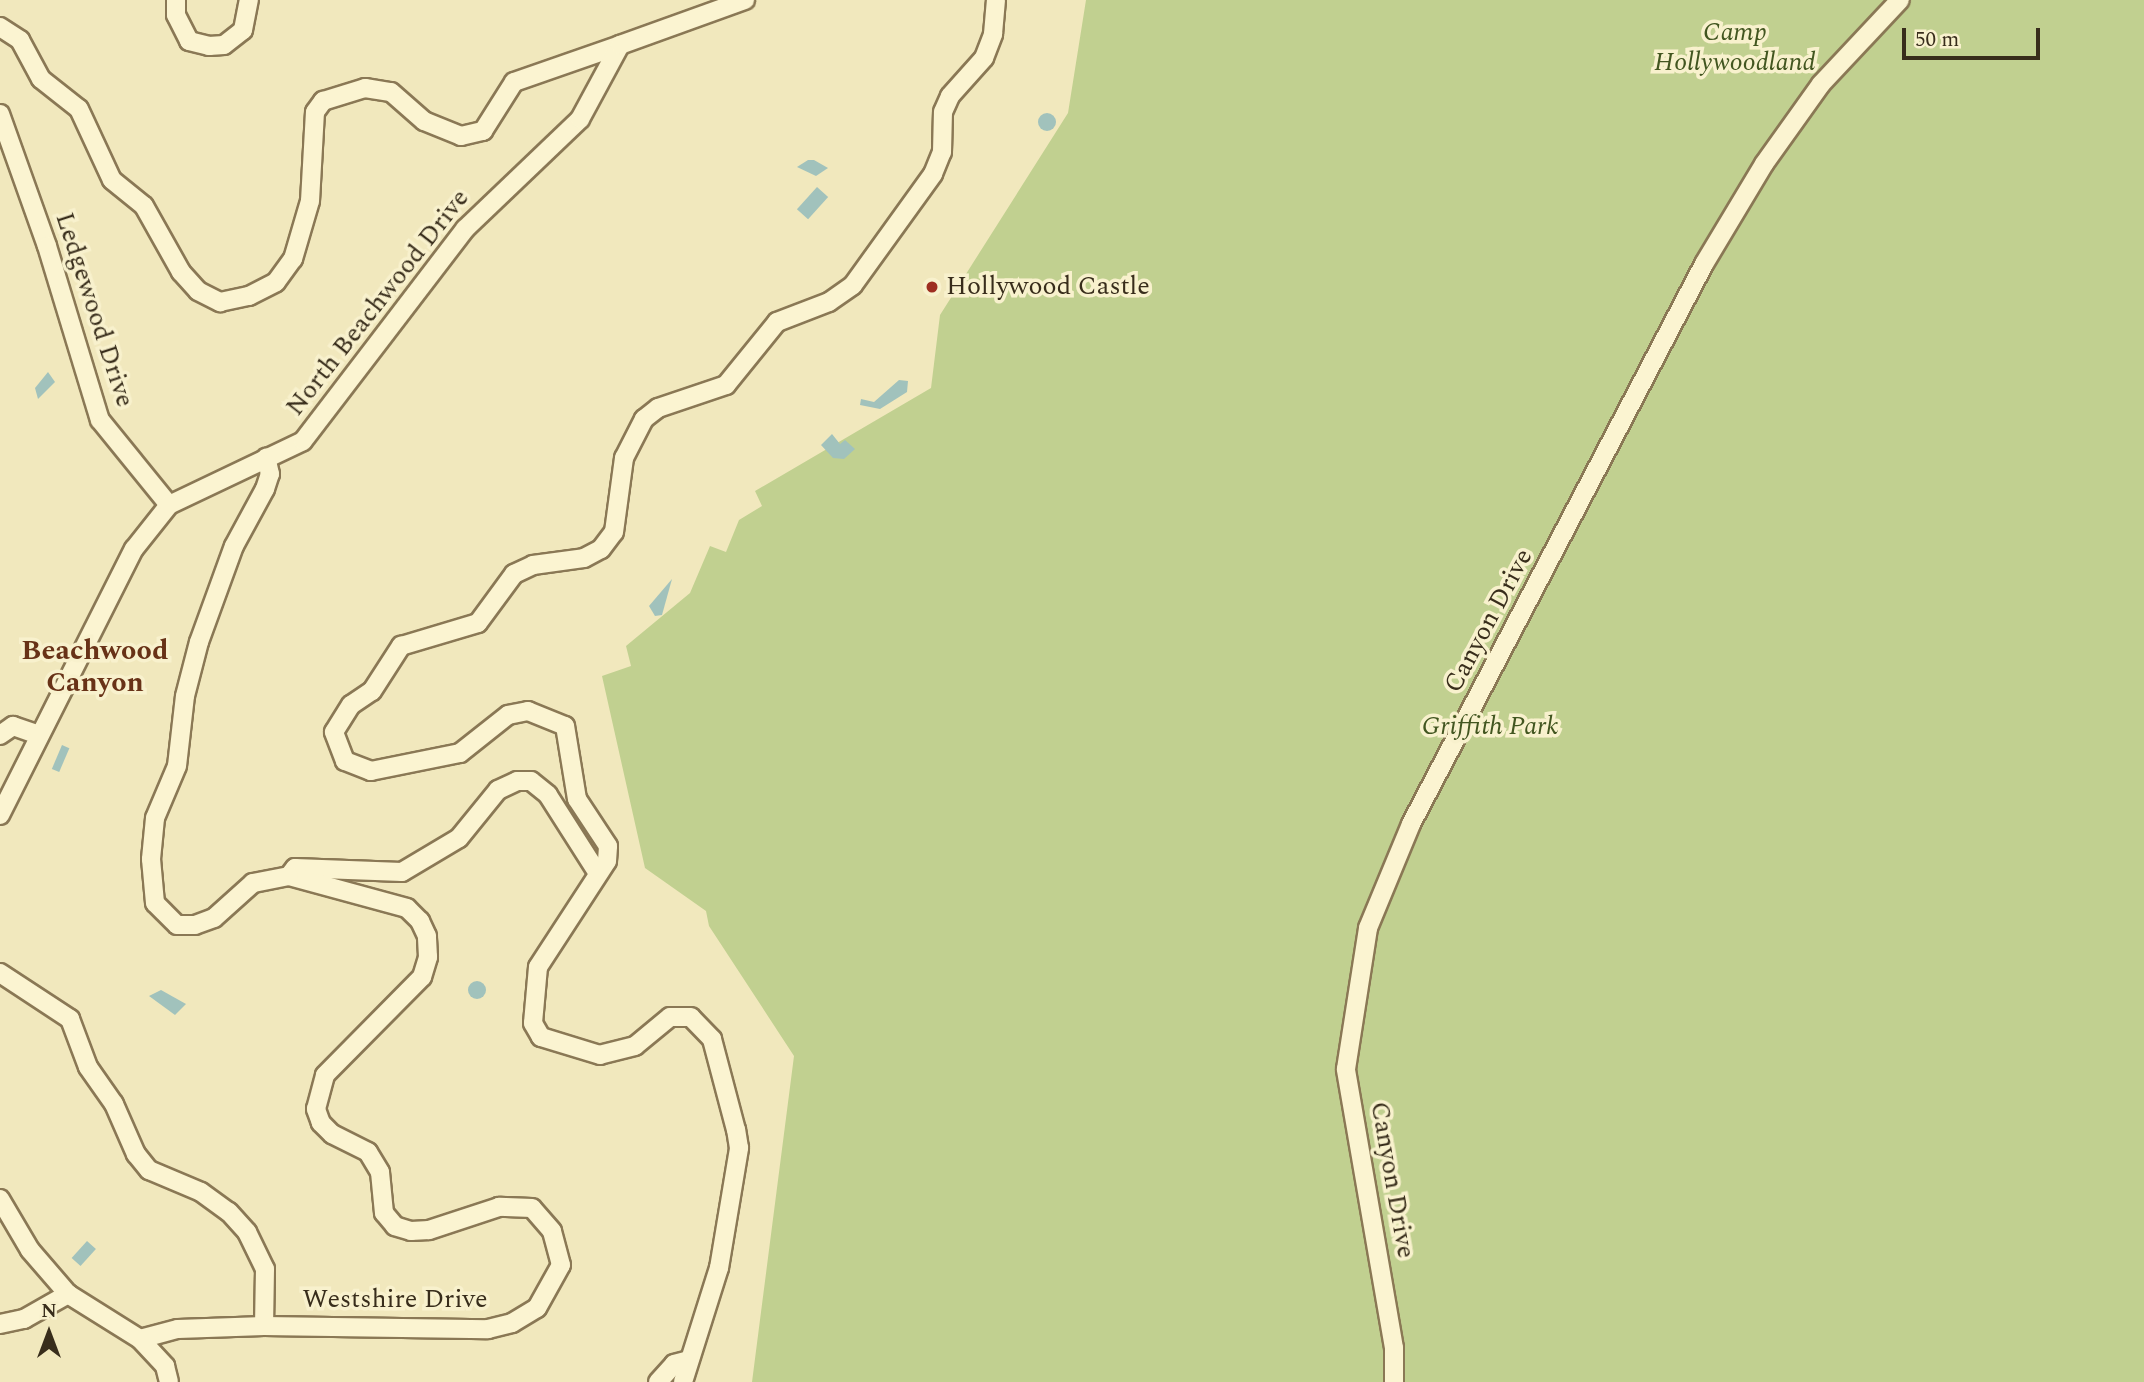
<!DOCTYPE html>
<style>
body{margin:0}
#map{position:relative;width:2144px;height:1382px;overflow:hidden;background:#f1e8bd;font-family:Spectral,serif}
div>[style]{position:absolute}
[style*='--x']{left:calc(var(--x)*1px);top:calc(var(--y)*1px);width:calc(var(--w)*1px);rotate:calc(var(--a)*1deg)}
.green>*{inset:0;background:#c1d090}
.water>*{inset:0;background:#a1c2bc;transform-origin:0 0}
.round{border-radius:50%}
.roads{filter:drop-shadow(2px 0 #8a7855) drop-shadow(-2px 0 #8a7855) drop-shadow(0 2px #8a7855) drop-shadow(0 -2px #8a7855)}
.minor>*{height:18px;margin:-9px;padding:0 9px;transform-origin:9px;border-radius:9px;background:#fbf4d1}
.dots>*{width:19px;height:19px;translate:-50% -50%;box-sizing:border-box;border:4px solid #f8f1cd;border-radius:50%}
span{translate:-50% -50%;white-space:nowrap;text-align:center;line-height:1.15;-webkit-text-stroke:7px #f8f1cd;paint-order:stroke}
.park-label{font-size:26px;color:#425620;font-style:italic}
.poi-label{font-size:26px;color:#382d1b}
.left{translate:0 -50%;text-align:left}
.street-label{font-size:26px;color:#382d1b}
.neighbourhood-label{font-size:28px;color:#683217;font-weight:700}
.north{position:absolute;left:14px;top:1298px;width:70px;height:70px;-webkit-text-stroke:5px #f8f1cd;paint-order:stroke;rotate:0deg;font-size:19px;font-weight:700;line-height:28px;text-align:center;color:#382d1b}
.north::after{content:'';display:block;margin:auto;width:24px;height:32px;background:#382d1b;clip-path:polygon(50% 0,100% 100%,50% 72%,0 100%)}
.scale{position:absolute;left:1902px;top:28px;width:138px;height:32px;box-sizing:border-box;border:4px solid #382d1b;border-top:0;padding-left:9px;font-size:21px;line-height:24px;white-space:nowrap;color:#382d1b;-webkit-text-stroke:5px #f8f1cd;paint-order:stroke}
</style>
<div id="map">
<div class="green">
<div style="clip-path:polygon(1086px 0,2144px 0,2144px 1382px,752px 1382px,794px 1056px,709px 926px,706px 911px,645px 868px,602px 676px,631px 666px,626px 646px,690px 593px,710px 546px,726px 552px,739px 520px,762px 506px,755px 491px,931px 388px,940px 315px,1068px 113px)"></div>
</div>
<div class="water">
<div class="round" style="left:1038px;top:113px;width:18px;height:18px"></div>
<div style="clip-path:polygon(808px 160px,814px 160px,828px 168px,816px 176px,797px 167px)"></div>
<div style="left:817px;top:187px;width:15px;height:30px;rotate:42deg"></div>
<div style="clip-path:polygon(48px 372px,55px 382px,38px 399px,35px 388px)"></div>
<div style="clip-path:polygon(899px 380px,908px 381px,907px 392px,880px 409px,860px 405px,861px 399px,874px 402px)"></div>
<div style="clip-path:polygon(832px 434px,840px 444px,845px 440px,855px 449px,844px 459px,833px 458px,821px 445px)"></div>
<div style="clip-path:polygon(672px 579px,662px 615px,655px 616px,649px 606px)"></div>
<div style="left:62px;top:745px;width:8px;height:26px;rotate:23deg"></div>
<div class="round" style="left:468px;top:981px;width:18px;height:18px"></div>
<div style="clip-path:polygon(161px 990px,186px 1004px,175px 1015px,149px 996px)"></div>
<div style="left:87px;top:1241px;width:12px;height:23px;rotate:42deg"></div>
</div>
<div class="roads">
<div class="minor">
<div style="--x:176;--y:0;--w:15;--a:90"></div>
<div style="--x:176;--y:15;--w:29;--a:63"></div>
<div style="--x:189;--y:41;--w:21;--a:14"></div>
<div style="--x:209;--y:46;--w:15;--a:-4"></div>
<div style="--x:224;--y:45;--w:24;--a:-38"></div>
<div style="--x:243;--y:30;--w:31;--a:-79"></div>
<div style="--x:0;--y:27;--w:24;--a:33"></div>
<div style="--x:20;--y:40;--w:44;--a:61.7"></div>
<div style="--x:41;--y:79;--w:48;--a:38.3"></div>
<div style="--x:79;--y:109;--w:78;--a:65.1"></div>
<div style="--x:112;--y:180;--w:41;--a:39.1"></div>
<div style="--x:144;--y:206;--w:76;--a:60.7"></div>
<div style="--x:181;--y:272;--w:25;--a:48"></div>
<div style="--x:198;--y:291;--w:25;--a:27"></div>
<div style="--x:220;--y:302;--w:30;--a:-12"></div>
<div style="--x:249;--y:296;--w:30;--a:-27"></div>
<div style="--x:276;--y:282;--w:29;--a:-54"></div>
<div style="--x:293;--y:259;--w:60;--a:-73.7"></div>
<div style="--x:310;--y:201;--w:89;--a:-86.8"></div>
<div style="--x:315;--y:112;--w:14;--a:-54"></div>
<div style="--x:323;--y:101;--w:44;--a:-17.2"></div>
<div style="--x:365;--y:88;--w:26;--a:9"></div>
<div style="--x:391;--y:92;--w:44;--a:41.3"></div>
<div style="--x:424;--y:121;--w:40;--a:22"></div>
<div style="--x:461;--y:136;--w:23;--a:-13"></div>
<div style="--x:483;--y:131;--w:58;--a:-57.7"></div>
<div style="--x:514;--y:82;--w:112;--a:-19.2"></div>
<div style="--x:0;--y:114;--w:140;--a:70.4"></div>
<div style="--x:47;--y:246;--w:182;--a:73.1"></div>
<div style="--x:100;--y:420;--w:109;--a:50.9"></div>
<div style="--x:0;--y:735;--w:16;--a:-35"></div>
<div style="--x:13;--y:726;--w:28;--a:19"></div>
<div style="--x:0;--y:815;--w:298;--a:-63.3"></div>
<div style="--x:134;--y:549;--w:56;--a:-51.5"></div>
<div style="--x:169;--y:505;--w:148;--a:-25.5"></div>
<div style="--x:303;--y:441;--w:267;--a:-52.6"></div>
<div style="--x:465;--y:229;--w:159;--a:-43.7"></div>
<div style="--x:580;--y:119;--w:84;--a:-61.6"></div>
<div style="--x:620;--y:45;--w:133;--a:-19.8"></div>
<div style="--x:289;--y:876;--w:10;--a:-53"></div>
<div style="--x:295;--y:868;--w:107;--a:2.1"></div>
<div style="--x:402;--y:872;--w:66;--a:-30.8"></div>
<div style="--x:459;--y:838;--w:62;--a:-50.9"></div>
<div style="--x:498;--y:790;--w:21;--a:-25"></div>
<div style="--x:517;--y:781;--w:14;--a:0"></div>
<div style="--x:531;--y:781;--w:22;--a:39"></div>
<div style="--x:548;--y:795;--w:91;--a:57.5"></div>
<div style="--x:0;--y:973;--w:84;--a:33.3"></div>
<div style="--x:70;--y:1019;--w:51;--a:69.4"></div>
<div style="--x:88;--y:1067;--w:45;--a:54.9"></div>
<div style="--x:114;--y:1104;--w:55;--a:66.3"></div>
<div style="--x:136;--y:1154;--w:21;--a:51"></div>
<div style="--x:149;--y:1170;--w:56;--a:22.9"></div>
<div style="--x:201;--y:1192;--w:34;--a:36"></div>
<div style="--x:229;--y:1212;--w:27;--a:48"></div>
<div style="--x:247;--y:1232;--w:41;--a:64.1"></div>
<div style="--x:265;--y:1269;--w:57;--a:91"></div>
<div style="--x:0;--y:1199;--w:59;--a:59.5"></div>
<div style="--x:30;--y:1250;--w:58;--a:49.2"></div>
<div style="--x:68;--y:1294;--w:85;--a:32"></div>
<div style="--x:140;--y:1339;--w:37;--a:47"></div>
<div style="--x:165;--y:1366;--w:16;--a:76"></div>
<div style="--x:0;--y:1324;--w:25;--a:-12"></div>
<div style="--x:24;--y:1319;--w:51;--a:-29.6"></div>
<div style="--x:140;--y:1339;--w:39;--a:-15"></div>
<div style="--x:178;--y:1329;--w:86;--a:-2"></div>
<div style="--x:264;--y:1326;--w:224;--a:0.8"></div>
<div style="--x:488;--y:1329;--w:25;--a:-14"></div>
<div style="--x:512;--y:1323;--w:29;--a:-31"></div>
<div style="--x:537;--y:1308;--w:49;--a:-60.8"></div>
<div style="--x:561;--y:1265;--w:35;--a:-105"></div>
<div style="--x:552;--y:1231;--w:30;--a:-131"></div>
<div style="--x:532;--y:1208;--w:33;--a:-178"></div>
<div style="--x:499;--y:1207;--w:74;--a:161.8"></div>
<div style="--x:429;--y:1230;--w:18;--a:177"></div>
<div style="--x:411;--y:1231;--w:17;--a:-163"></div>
<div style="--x:395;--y:1226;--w:17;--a:-130"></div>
<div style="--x:384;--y:1213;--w:41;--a:-95.6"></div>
<div style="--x:380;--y:1172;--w:23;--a:-121"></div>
<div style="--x:368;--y:1152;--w:40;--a:-153.4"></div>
<div style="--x:332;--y:1134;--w:16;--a:-135"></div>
<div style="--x:321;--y:1123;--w:15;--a:-110"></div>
<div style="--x:316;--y:1109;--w:35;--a:-75"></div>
<div style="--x:325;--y:1075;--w:138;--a:-45.3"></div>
<div style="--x:422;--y:977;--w:21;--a:-73"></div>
<div style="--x:428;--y:957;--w:21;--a:-93"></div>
<div style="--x:427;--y:936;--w:17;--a:-115"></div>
<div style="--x:420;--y:921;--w:18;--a:-135"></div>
<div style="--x:407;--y:908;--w:122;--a:-164.8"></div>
<div style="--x:289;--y:876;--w:37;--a:169"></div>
<div style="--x:253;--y:883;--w:52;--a:138.1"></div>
<div style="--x:214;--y:918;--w:20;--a:160"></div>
<div style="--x:195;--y:925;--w:18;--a:180"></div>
<div style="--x:177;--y:925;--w:31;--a:-135"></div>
<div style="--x:155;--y:903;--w:44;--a:-95.2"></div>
<div style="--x:151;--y:859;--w:41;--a:-84.4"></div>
<div style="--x:155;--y:818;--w:56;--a:-67.1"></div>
<div style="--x:177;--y:766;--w:70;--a:-83.5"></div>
<div style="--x:185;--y:696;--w:56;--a:-75.5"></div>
<div style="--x:199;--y:642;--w:102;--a:-70"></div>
<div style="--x:234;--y:546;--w:65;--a:-61.5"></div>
<div style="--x:265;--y:489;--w:16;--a:-72"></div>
<div style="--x:270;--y:474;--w:17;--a:-103"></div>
<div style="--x:658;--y:1382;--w:24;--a:-48"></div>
<div style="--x:674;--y:1364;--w:16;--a:-15"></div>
<div style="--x:683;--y:1382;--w:120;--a:-72.5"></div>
<div style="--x:719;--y:1268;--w:122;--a:-80.5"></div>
<div style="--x:739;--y:1148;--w:18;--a:-99"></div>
<div style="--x:736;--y:1130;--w:94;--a:-104.8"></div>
<div style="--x:712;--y:1039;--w:30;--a:-134"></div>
<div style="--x:691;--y:1017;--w:21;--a:180"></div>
<div style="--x:670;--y:1017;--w:45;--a:140.4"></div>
<div style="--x:635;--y:1046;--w:36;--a:166"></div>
<div style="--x:600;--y:1055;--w:62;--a:-163"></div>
<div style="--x:541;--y:1037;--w:16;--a:-120"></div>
<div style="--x:533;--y:1023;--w:56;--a:-84.9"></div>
<div style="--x:538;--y:967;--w:126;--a:-56.9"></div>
<div style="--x:607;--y:861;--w:15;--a:-86"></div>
<div style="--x:608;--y:846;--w:56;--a:-123.4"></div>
<div style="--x:577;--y:799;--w:74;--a:-99.3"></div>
<div style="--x:565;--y:726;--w:40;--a:-158"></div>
<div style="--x:528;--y:711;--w:20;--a:169"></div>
<div style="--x:508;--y:715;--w:61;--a:141.6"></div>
<div style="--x:460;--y:753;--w:91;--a:168.6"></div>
<div style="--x:371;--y:771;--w:28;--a:-159"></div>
<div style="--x:345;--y:761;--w:31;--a:-111"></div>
<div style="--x:334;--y:732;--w:32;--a:-58"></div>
<div style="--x:351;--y:705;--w:25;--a:-34"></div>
<div style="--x:372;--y:691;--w:54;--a:-57.2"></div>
<div style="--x:401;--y:646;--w:80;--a:-16.6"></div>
<div style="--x:478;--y:623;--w:61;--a:-53.7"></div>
<div style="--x:514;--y:574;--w:21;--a:-25"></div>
<div style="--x:533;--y:565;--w:51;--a:-7.8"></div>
<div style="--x:584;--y:558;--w:19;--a:-28"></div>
<div style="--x:601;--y:549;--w:21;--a:-53"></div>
<div style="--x:614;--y:532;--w:75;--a:-82.3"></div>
<div style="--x:624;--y:458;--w:44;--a:-62.9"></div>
<div style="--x:644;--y:419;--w:18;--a:-38"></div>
<div style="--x:658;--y:408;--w:72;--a:-18.7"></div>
<div style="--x:726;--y:385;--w:81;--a:-51"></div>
<div style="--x:777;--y:322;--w:56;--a:-21"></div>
<div style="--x:829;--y:302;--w:29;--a:-35"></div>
<div style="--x:853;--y:285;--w:137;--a:-54.2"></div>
<div style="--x:933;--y:174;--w:24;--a:-68"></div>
<div style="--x:942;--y:152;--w:40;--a:-88.6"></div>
<div style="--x:943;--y:112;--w:17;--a:-66"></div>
<div style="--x:950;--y:96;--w:51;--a:-48.2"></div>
<div style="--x:984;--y:58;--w:26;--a:-69"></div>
<div style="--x:993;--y:34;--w:34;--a:-85"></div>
<div style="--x:1394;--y:1382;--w:34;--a:-90"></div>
<div style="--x:1394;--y:1348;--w:283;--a:-99.8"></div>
<div style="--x:1346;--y:1069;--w:143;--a:-81.1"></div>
<div style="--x:1368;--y:928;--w:113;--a:-67.5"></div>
<div style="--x:1411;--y:824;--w:632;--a:-62.38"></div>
<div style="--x:1704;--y:264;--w:117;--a:-59"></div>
<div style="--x:1764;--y:164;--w:98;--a:-54.5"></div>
<div style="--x:1821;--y:84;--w:115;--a:-46.8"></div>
</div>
</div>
<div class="dots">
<div style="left:932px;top:287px;background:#9e2e20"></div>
</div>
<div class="park-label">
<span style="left:1735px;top:48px">Camp<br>Hollywoodland</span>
<span style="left:1490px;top:727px">Griffith Park</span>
</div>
<div class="poi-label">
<span class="left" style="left:946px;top:287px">Hollywood Castle</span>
</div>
<div class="street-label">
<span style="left:378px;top:303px;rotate:-52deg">North Beachwood Drive</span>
<span style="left:94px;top:310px;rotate:72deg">Ledgewood Drive</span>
<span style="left:1489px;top:621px;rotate:-62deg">Canyon Drive</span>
<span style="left:1392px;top:1180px;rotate:80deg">Canyon Drive</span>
<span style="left:395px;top:1300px">Westshire Drive</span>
</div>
<div class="neighbourhood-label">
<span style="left:95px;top:667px">Beachwood<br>Canyon</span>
</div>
<div class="north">N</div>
<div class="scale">50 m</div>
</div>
